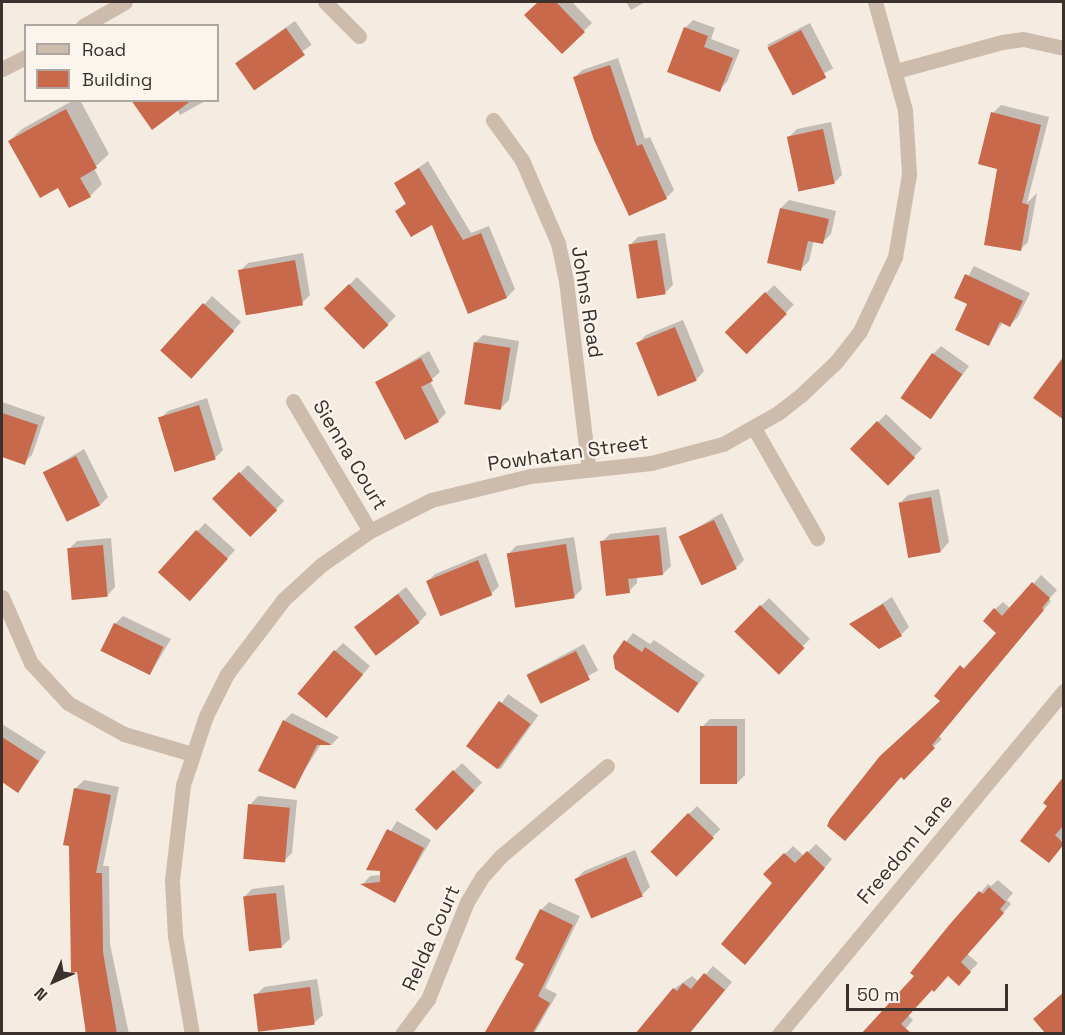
<!DOCTYPE html>
<style>
body{margin:0}
#map{position:relative;width:1065px;height:1035px;overflow:hidden;background:#f4ebe1;font-family:"Space Grotesk",sans-serif}
div>[style]{position:absolute}
[style*='--x']{left:calc(var(--x)*1px);top:calc(var(--y)*1px);width:calc(var(--w)*1px);rotate:calc(var(--a)*1deg)}
.shadow>*{inset:0;background:#0003;transform-origin:0 0}
.building>*{inset:0;background:#c8694b;transform-origin:0 0}
.minor>*{height:15px;margin:-7.5px;padding:0 7.5px;transform-origin:7.5px;border-radius:7.5px;background:#cdbbac}
span{translate:-50% -50%;white-space:nowrap;text-align:center;line-height:1.15;-webkit-text-stroke:4.5px #fbf5ee;paint-order:stroke}
.street-label{font-size:20px;color:#3b302b}
.frame{position:absolute;inset:0;border:3px solid #3b302b;pointer-events:none}
.legend{position:absolute;left:24px;top:24px;width:195px;height:78px;box-sizing:border-box;background:#fbf5ee;border:2px solid #aea6a0;margin:0;padding:8px 10px;list-style:none;font-size:18px;color:#3b302b}
.legend li{display:flex;align-items:center;gap:12px;height:30px}
.legend b{width:30px;border:2px solid #aea6a0}
.north{position:absolute;left:24px;top:951px;width:60px;height:60px;-webkit-text-stroke:4px #fbf5ee;paint-order:stroke;rotate:225deg;font-size:16px;font-weight:700;line-height:24px;text-align:center;color:#3b302b}
.north::after{content:'';display:block;margin:auto;width:21px;height:27px;background:#3b302b;clip-path:polygon(50% 0,100% 100%,50% 72%,0 100%)}
.scale{position:absolute;left:846px;top:984px;width:162px;height:27px;box-sizing:border-box;border:3px solid #3b302b;border-top:0;padding-left:8px;font-size:18px;line-height:21px;white-space:nowrap;color:#3b302b;-webkit-text-stroke:4px #fbf5ee;paint-order:stroke}
</style>
<div id="map">
<div class="shadow">
<div style="clip-path:polygon(540px 2px,572px 2px,592px 23px,562px 52px,526px 15px)"></div>
<div style="clip-path:polygon(626px 2px,645px 2px,631px 10px)"></div>
<div style="clip-path:polygon(693px 20px,715px 28px,711px 39px,740px 50px,727px 82px,719px 90px,685px 28px)"></div>
<div style="left:295px;top:21px;width:29px;height:72px;rotate:55deg"></div>
<div style="left:810px;top:23px;width:51px;height:48px;rotate:63deg"></div>
<div style="clip-path:polygon(618px 58px,645px 139px,650px 137px,674px 190px,666px 198px,574px 78px,582px 70px)"></div>
<div style="clip-path:polygon(74px 100px,80px 100px,109px 154px,94px 168px,102px 184px,90px 196px,58px 186px,9px 141px,22px 129px)"></div>
<div style="clip-path:polygon(133px 100px,207px 100px,180px 115px,177px 109px)"></div>
<div style="clip-path:polygon(1001px 105px,1049px 117px,1027px 203px,1037px 193px,1028px 242px,1020px 250px,998px 168px,993px 113px)"></div>
<div style="clip-path:polygon(831px 122px,842px 175px,834px 183px,789px 137px,797px 129px)"></div>
<div style="clip-path:polygon(428px 161px,471px 233px,489px 226px,515px 289px,507px 297px,468px 312px,433px 222px,397px 211px,407px 202px,396px 184px)"></div>
<div style="clip-path:polygon(789px 200px,836px 211px,831px 234px,823px 242px,814px 240px,809px 261px,801px 269px,781px 208px)"></div>
<div style="clip-path:polygon(665px 233px,673px 285px,665px 293px,630px 245px,638px 237px)"></div>
<div style="clip-path:polygon(303px 253px,310px 295px,302px 303px,240px 271px,248px 263px)"></div>
<div style="clip-path:polygon(974px 266px,1030px 293px,1018px 317px,1010px 325px,1003px 322px,989px 344px,969px 304px,956px 297px)"></div>
<div style="left:357px;top:277px;width:55px;height:45px;rotate:45deg"></div>
<div style="left:774px;top:285px;width:28px;height:66px;rotate:45deg"></div>
<div style="clip-path:polygon(212px 296px,241px 322px,199px 369px,162px 351px)"></div>
<div style="clip-path:polygon(683px 320px,704px 371px,696px 380px,638px 343px,646px 335px)"></div>
<div style="clip-path:polygon(483px 335px,519px 341px,509px 400px,501px 408px,475px 343px)"></div>
<div style="clip-path:polygon(941px 346px,969px 366px,931px 418px,933px 354px)"></div>
<div style="clip-path:polygon(429px 351px,440px 372px,430px 381px,446px 413px,438px 421px,377px 382px)"></div>
<div style="clip-path:polygon(207px 398px,223px 450px,215px 458px,160px 419px,168px 411px)"></div>
<div style="clip-path:polygon(2px 402px,45px 417px,32px 455px,24px 463px,2px 455px)"></div>
<div style="left:886px;top:414px;width:50px;height:48px;rotate:44deg"></div>
<div style="clip-path:polygon(84px 449px,108px 497px,100px 505px,45px 472px)"></div>
<div style="left:248px;top:465px;width:51px;height:48px;rotate:45deg"></div>
<div style="clip-path:polygon(939px 489px,949px 542px,941px 551px,900px 503px,908px 495px)"></div>
<div style="clip-path:polygon(722px 513px,744px 560px,736px 568px,681px 537px)"></div>
<div style="clip-path:polygon(205px 523px,235px 550px,198px 591px,160px 572px)"></div>
<div style="clip-path:polygon(666px 527px,671px 566px,663px 574px,637px 577px,637px 583px,629px 591px,602px 542px,610px 534px)"></div>
<div style="clip-path:polygon(574px 537px,582px 589px,574px 597px,508px 555px,516px 546px)"></div>
<div style="clip-path:polygon(111px 538px,115px 587px,107px 596px,69px 549px,77px 541px)"></div>
<div style="clip-path:polygon(486px 553px,499px 586px,491px 594px,427px 582px,435px 574px)"></div>
<div style="clip-path:polygon(1041px 575px,1057px 590px,1049px 599px,1051px 601px,939px 736px,942px 739px,902px 776px,845px 839px,942px 701px,936px 696px,998px 633px,995px 609px,1003px 602px,1011px 609px)"></div>
<div style="clip-path:polygon(406px 587px,427px 614px,419px 622px,356px 627px)"></div>
<div style="clip-path:polygon(892px 597px,909px 627px,901px 635px,851px 624px)"></div>
<div style="left:769px;top:598px;width:58px;height:47px;rotate:45deg"></div>
<div style="clip-path:polygon(123px 616px,171px 639px,150px 674px,115px 624px)"></div>
<div style="clip-path:polygon(633px 633px,650px 644px,654px 640px,705px 675px,678px 711px,615px 656px)"></div>
<div style="clip-path:polygon(343px 643px,370px 666px,334px 708px,335px 651px)"></div>
<div style="left:584px;top:644px;width:30px;height:64px;rotate:62deg"></div>
<div style="left:508px;top:694px;width:37px;height:66px;rotate:35deg"></div>
<div style="clip-path:polygon(292px 713px,339px 737px,332px 744px,321px 744px,294px 787px,284px 721px)"></div>
<div style="clip-path:polygon(710px 719px,745px 719px,745px 775px,737px 783px,702px 727px)"></div>
<div style="clip-path:polygon(2px 724px,46px 752px,18px 791px,2px 780px)"></div>
<div style="left:462px;top:763px;width:28px;height:65px;rotate:44deg"></div>
<div style="clip-path:polygon(84px 780px,119px 787px,103px 866px,109px 866px,110px 944px,129px 1034px,86px 1034px,75px 789px)"></div>
<div style="clip-path:polygon(258px 796px,297px 800px,292px 853px,284px 861px,250px 805px)"></div>
<div style="left:697px;top:806px;width:33px;height:64px;rotate:45deg"></div>
<div style="clip-path:polygon(1049px 806px,1064px 827px,1064px 844px,1056px 853px)"></div>
<div style="clip-path:polygon(397px 821px,431px 840px,395px 901px,363px 884px,370px 876px,382px 875px,382px 870px,368px 868px)"></div>
<div style="clip-path:polygon(816px 844px,832px 859px,753px 955px,774px 883px,765px 874px,793px 846px,804px 856px)"></div>
<div style="clip-path:polygon(635px 850px,650px 887px,642px 895px,576px 879px,584px 871px)"></div>
<div style="clip-path:polygon(998px 880px,1013px 893px,1007px 900px,1011px 904px,967px 954px,978px 963px,966px 976px,948px 975px,932px 988px,908px 1015px,913px 1020px,901px 1034px,863px 1034px,916px 976px,952px 925px,988px 884px,991px 886px)"></div>
<div style="clip-path:polygon(284px 885px,290px 939px,281px 947px,244px 897px,252px 889px)"></div>
<div style="clip-path:polygon(549px 902px,580px 916px,545px 988px,557px 994px,534px 1034px,486px 1034px,527px 963px,541px 910px)"></div>
<div style="clip-path:polygon(713px 966px,732px 982px,689px 1034px,674px 989px,692px 976px,699px 982px)"></div>
<div style="clip-path:polygon(317px 979px,323px 1015px,314px 1023px,256px 995px,264px 987px)"></div>
</div>
<div class="building">
<div style="clip-path:polygon(538px 2px,556px 2px,585px 32px,562px 54px,524px 15px)"></div>
<div style="clip-path:polygon(684px 27px,708px 36px,704px 47px,733px 58px,720px 92px,667px 72px)"></div>
<div style="left:286px;top:28px;width:33px;height:62px;rotate:55deg"></div>
<div style="left:801px;top:30px;width:54px;height:38px;rotate:62deg"></div>
<div style="clip-path:polygon(610px 65px,637px 146px,642px 144px,667px 199px,629px 216px,594px 140px,573px 77px)"></div>
<div style="clip-path:polygon(131px 100px,192px 100px,152px 130px)"></div>
<div style="clip-path:polygon(66px 109px,97px 168px,80px 178px,91px 197px,69px 208px,58px 188px,40px 198px,8px 141px)"></div>
<div style="clip-path:polygon(991px 112px,1041px 125px,1022px 203px,1029px 205px,1021px 251px,984px 245px,997px 169px,978px 164px)"></div>
<div style="left:823px;top:129px;width:56px;height:37px;rotate:78deg"></div>
<div style="clip-path:polygon(419px 168px,463px 240px,481px 233px,507px 298px,468px 314px,432px 225px,411px 237px,395px 211px,406px 204px,394px 183px)"></div>
<div style="clip-path:polygon(780px 208px,829px 219px,823px 244px,808px 241px,801px 271px,767px 263px)"></div>
<div style="left:657px;top:240px;width:55px;height:29px;rotate:81deg"></div>
<div style="left:295px;top:260px;width:46px;height:58px;rotate:80deg"></div>
<div style="clip-path:polygon(965px 274px,1023px 301px,1010px 327px,1000px 322px,989px 346px,955px 330px,967px 304px,954px 298px)"></div>
<div style="left:349px;top:284px;width:57px;height:35px;rotate:46deg"></div>
<div style="left:765px;top:292px;width:31px;height:57px;rotate:45deg"></div>
<div style="left:203px;top:303px;width:42px;height:64px;rotate:42deg"></div>
<div style="left:675px;top:327px;width:58px;height:42px;rotate:68deg"></div>
<div style="left:474px;top:342px;width:37px;height:63px;rotate:9deg"></div>
<div style="left:932px;top:353px;width:37px;height:55px;rotate:35deg"></div>
<div style="clip-path:polygon(1064px 356px,1064px 420px,1033px 398px)"></div>
<div style="clip-path:polygon(421px 358px,433px 381px,421px 387px,439px 422px,405px 440px,375px 382px)"></div>
<div style="left:199px;top:405px;width:57px;height:43px;rotate:73deg"></div>
<div style="clip-path:polygon(2px 413px,38px 425px,25px 465px,2px 457px)"></div>
<div style="left:877px;top:421px;width:53px;height:39px;rotate:44deg"></div>
<div style="left:76px;top:456px;width:55px;height:37px;rotate:64deg"></div>
<div style="left:239px;top:472px;width:54px;height:38px;rotate:45deg"></div>
<div style="left:931px;top:497px;width:56px;height:33px;rotate:80deg"></div>
<div style="left:714px;top:520px;width:54px;height:39px;rotate:65deg"></div>
<div style="left:196px;top:530px;width:43px;height:57px;rotate:42deg"></div>
<div style="clip-path:polygon(659px 535px,663px 575px,628px 579px,630px 593px,606px 596px,600px 541px)"></div>
<div style="left:566px;top:544px;width:55px;height:60px;rotate:81deg"></div>
<div style="left:103px;top:545px;width:52px;height:36px;rotate:85deg"></div>
<div style="left:478px;top:560px;width:38px;height:56px;rotate:68deg"></div>
<div style="clip-path:polygon(1032px 582px,1050px 598px,1042px 608px,1044px 610px,932px 745px,935px 748px,904px 780px,901px 777px,845px 841px,827px 826px,830px 819px,880px 756px,940px 701px,934px 696px,960px 665px,964px 669px,996px 633px,983px 621px,994px 608px,1002px 616px)"></div>
<div style="left:398px;top:594px;width:36px;height:55px;rotate:53deg"></div>
<div style="clip-path:polygon(883px 604px,902px 636px,879px 649px,849px 624px)"></div>
<div style="left:760px;top:605px;width:62px;height:37px;rotate:44deg"></div>
<div style="left:114px;top:623px;width:55px;height:31px;rotate:26deg"></div>
<div style="clip-path:polygon(624px 640px,642px 652px,645px 647px,698px 683px,678px 713px,615px 669px,613px 656px)"></div>
<div style="left:334px;top:650px;width:38px;height:57px;rotate:40deg"></div>
<div style="left:576px;top:651px;width:32px;height:55px;rotate:64deg"></div>
<div style="left:499px;top:701px;width:39px;height:56px;rotate:36deg"></div>
<div style="clip-path:polygon(283px 720px,332px 745px,317px 745px,295px 789px,258px 771px)"></div>
<div style="left:700px;top:726px;width:37px;height:58px"></div>
<div style="clip-path:polygon(2px 737px,39px 761px,18px 793px,2px 782px)"></div>
<div style="left:453px;top:770px;width:30px;height:55px;rotate:44deg"></div>
<div style="clip-path:polygon(1064px 776px,1064px 825px,1055px 835px,1064px 844px,1049px 863px,1020px 841px,1047px 806px,1043px 803px)"></div>
<div style="clip-path:polygon(74px 788px,111px 795px,96px 873px,102px 873px,103px 952px,117px 1034px,86px 1034px,77px 972px,71px 973px,69px 846px,63px 845px)"></div>
<div style="left:248px;top:804px;width:42px;height:55px;rotate:5deg"></div>
<div style="left:688px;top:813px;width:36px;height:54px;rotate:44deg"></div>
<div style="clip-path:polygon(387px 829px,424px 848px,395px 903px,360px 884px,380px 882px,380px 871px,366px 870px)"></div>
<div style="clip-path:polygon(807px 851px,825px 868px,745px 965px,721px 944px,772px 883px,763px 874px,784px 853px,795px 863px)"></div>
<div style="left:626px;top:857px;width:43px;height:56px;rotate:67deg"></div>
<div style="clip-path:polygon(989px 887px,1006px 902px,1000px 909px,1004px 913px,961px 962px,971px 972px,959px 986px,948px 976px,934px 992px,932px 990px,901px 1024px,912px 1034px,861px 1034px,914px 976px,910px 973px,950px 924px,979px 891px,983px 894px)"></div>
<div style="left:276px;top:893px;width:55px;height:33px;rotate:84deg"></div>
<div style="clip-path:polygon(540px 909px,573px 925px,538px 996px,550px 1003px,532px 1034px,484px 1034px,524px 964px,515px 959px)"></div>
<div style="clip-path:polygon(704px 973px,725px 990px,689px 1034px,635px 1034px,673px 988px,677px 991px,683px 983px,691px 989px)"></div>
<div style="left:310px;top:987px;width:38px;height:57px;rotate:83deg"></div>
<div style="clip-path:polygon(1064px 992px,1064px 1034px,1046px 1034px,1033px 1019px)"></div>
</div>
<div class="minor">
<div style="--x:325;--y:2;--w:48;--a:45"></div>
<div style="--x:83;--y:26;--w:48;--a:-29.7"></div>
<div style="--x:2;--y:69;--w:27;--a:-27"></div>
<div style="--x:896;--y:71;--w:110;--a:-15.3"></div>
<div style="--x:1002;--y:42;--w:21;--a:-8"></div>
<div style="--x:1023;--y:39;--w:42;--a:12.4"></div>
<div style="--x:493;--y:120;--w:49;--a:54.1"></div>
<div style="--x:522;--y:160;--w:90;--a:66.6"></div>
<div style="--x:558;--y:243;--w:39;--a:78"></div>
<div style="--x:566;--y:281;--w:190;--a:83.1"></div>
<div style="--x:293;--y:401;--w:151;--a:59.4"></div>
<div style="--x:754;--y:428;--w:127;--a:60.2"></div>
<div style="--x:2;--y:597;--w:72;--a:66.3"></div>
<div style="--x:31;--y:663;--w:54;--a:47.2"></div>
<div style="--x:68;--y:703;--w:64;--a:29"></div>
<div style="--x:124;--y:734;--w:71;--a:16.4"></div>
<div style="--x:192;--y:1034;--w:99;--a:-99.8"></div>
<div style="--x:175;--y:936;--w:56;--a:-93.1"></div>
<div style="--x:172;--y:880;--w:96;--a:-83.4"></div>
<div style="--x:183;--y:785;--w:73;--a:-71.6"></div>
<div style="--x:206;--y:716;--w:47;--a:-63.4"></div>
<div style="--x:227;--y:674;--w:94;--a:-52.8"></div>
<div style="--x:284;--y:599;--w:50;--a:-42.6"></div>
<div style="--x:321;--y:565;--w:60;--a:-34.8"></div>
<div style="--x:370;--y:531;--w:68;--a:-26.9"></div>
<div style="--x:431;--y:500;--w:102;--a:-13.6"></div>
<div style="--x:530;--y:476;--w:122;--a:-6.1"></div>
<div style="--x:651;--y:463;--w:74;--a:-14.8"></div>
<div style="--x:723;--y:444;--w:63;--a:-29.4"></div>
<div style="--x:778;--y:413;--w:31;--a:-38"></div>
<div style="--x:802;--y:394;--w:47;--a:-43.3"></div>
<div style="--x:836;--y:362;--w:39;--a:-52"></div>
<div style="--x:860;--y:331;--w:82;--a:-64.7"></div>
<div style="--x:895;--y:257;--w:84;--a:-80.4"></div>
<div style="--x:909;--y:174;--w:64;--a:-93.6"></div>
<div style="--x:905;--y:110;--w:112;--a:-105.5"></div>
<div style="--x:402;--y:1034;--w:44;--a:-53.4"></div>
<div style="--x:428;--y:999;--w:105;--a:-68.1"></div>
<div style="--x:467;--y:902;--w:29;--a:-59"></div>
<div style="--x:482;--y:877;--w:28;--a:-48"></div>
<div style="--x:501;--y:856;--w:139;--a:-40.3"></div>
<div style="--x:779;--y:1034;--w:446;--a:-50.3"></div>
</div>
<div class="street-label">
<span style="left:587px;top:302px;rotate:81deg">Johns Road</span>
<span style="left:568px;top:453px;rotate:-8deg">Powhatan Street</span>
<span style="left:350px;top:455px;rotate:59deg">Sienna Court</span>
<span style="left:905px;top:849px;rotate:-50deg">Freedom Lane</span>
<span style="left:431px;top:938px;rotate:-66deg">Relda Court</span>
</div>
<div class="frame"></div>
<ul class="legend">
<li><b style="height:8px;background:#cdbbac"></b>Road</li>
<li><b style="height:16px;background:#c8694b"></b>Building</li>
</ul>
<div class="north">N</div>
<div class="scale">50 m</div>
</div>
